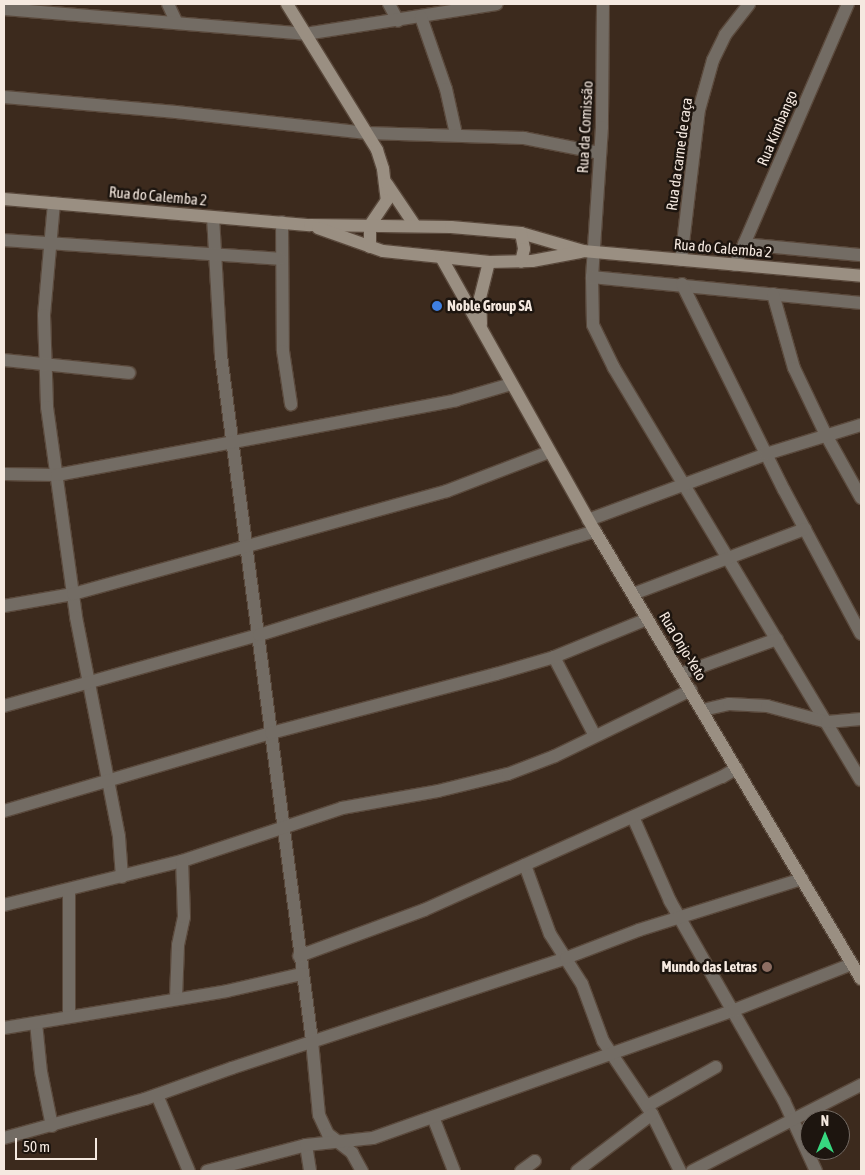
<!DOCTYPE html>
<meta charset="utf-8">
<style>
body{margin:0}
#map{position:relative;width:865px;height:1175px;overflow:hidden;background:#3c2a1d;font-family:"Asap Condensed",sans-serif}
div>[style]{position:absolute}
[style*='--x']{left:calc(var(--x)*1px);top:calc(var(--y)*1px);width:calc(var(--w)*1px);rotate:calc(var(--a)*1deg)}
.roads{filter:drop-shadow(1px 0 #5a493c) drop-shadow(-1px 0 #5a493c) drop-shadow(0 1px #5a493c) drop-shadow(0 -1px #5a493c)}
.minor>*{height:12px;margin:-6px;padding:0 6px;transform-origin:6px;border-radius:6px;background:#736c64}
.secondary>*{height:12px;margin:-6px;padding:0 6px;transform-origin:6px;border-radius:6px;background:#9a8f82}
.dots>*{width:14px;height:14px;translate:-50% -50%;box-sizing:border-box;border:2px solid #1d150f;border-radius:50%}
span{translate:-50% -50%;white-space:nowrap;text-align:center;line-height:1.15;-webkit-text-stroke:5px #1d150f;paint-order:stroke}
.street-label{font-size:15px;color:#f5e9e0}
.poi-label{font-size:15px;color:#f5e9e0;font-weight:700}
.left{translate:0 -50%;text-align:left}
.right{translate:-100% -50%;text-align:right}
.frame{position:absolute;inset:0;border:5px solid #f5e9e0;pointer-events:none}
.north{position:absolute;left:800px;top:1110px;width:50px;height:50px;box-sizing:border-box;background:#1d150f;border:1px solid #736a63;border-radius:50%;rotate:0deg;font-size:14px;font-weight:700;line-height:20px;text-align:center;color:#f5e9e0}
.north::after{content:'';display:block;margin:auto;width:18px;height:22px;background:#37d880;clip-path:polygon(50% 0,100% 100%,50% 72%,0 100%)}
.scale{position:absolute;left:15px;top:1138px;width:82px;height:22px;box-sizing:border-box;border:2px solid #f5e9e0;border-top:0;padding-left:6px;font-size:15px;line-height:18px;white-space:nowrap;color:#f5e9e0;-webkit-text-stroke:4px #1d150f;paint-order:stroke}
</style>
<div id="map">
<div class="roads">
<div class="minor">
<div style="--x:168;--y:4;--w:21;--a:65"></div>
<div style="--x:389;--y:4;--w:19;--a:62"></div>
<div style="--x:603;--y:4;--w:123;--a:90.5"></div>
<div style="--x:602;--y:127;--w:150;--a:93.8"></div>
<div style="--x:592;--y:277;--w:48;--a:88.8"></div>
<div style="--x:593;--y:325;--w:48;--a:64"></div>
<div style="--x:614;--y:368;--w:480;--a:59.1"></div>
<div style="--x:4;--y:9;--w:302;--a:4.7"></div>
<div style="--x:305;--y:34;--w:194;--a:-8.9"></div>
<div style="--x:421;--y:17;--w:76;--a:70.9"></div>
<div style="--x:446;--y:89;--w:46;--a:77.5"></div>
<div style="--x:4;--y:97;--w:173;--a:5"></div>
<div style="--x:176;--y:112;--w:192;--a:6.3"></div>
<div style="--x:367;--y:133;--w:157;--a:1.8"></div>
<div style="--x:524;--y:138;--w:77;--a:11.2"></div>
<div style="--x:54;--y:203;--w:112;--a:95.1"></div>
<div style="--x:44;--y:315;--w:92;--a:88.1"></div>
<div style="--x:47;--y:407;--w:212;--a:82.1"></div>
<div style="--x:76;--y:617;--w:224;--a:78.9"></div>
<div style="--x:119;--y:837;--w:40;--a:85.7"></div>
<div style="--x:213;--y:217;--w:139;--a:86.7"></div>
<div style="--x:221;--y:356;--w:691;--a:82.43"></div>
<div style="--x:312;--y:1041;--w:74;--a:84.6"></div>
<div style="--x:319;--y:1115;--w:21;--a:65"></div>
<div style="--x:328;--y:1134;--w:31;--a:38"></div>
<div style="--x:352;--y:1153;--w:21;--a:61"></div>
<div style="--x:282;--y:222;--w:129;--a:89.6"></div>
<div style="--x:283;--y:351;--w:54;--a:81.4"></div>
<div style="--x:4;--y:240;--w:277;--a:3.9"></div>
<div style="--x:744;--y:244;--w:118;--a:5.4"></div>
<div style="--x:681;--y:260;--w:151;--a:-83.2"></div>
<div style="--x:699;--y:110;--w:52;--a:-74.4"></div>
<div style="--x:713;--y:60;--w:28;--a:-64"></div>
<div style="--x:725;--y:35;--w:39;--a:-52"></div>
<div style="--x:735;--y:265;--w:284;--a:-66.6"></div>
<div style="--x:592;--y:277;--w:270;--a:5.5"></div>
<div style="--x:682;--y:284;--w:230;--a:63.7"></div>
<div style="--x:784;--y:490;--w:163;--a:61.9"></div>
<div style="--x:773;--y:294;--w:77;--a:74.2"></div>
<div style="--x:794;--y:368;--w:74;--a:64.5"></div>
<div style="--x:826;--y:435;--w:72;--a:60.9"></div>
<div style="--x:4;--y:360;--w:126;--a:5.9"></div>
<div style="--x:4;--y:474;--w:53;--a:1.1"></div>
<div style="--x:57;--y:475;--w:406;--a:-10.6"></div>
<div style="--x:456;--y:400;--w:57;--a:-16.2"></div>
<div style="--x:588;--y:520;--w:190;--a:-20.3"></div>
<div style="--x:766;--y:454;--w:99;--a:-17"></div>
<div style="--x:633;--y:594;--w:184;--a:-20.7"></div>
<div style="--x:4;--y:606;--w:70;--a:-9.9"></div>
<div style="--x:73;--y:594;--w:388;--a:-15.4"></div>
<div style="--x:447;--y:491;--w:109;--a:-20.9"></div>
<div style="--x:554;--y:657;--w:89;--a:62.6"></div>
<div style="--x:680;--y:674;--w:103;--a:-19.8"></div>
<div style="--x:4;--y:706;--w:265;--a:-15.6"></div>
<div style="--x:259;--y:635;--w:352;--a:-17.2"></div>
<div style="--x:703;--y:710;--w:27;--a:-13"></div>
<div style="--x:729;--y:704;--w:38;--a:3"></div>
<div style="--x:767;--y:706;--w:62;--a:14.9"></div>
<div style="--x:827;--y:722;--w:34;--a:-5"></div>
<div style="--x:4;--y:811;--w:278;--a:-16.3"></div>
<div style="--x:271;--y:733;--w:233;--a:-14.7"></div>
<div style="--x:496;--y:674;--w:60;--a:-16.3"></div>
<div style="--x:554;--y:657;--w:100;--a:-22.2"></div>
<div style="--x:633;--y:817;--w:92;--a:66.2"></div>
<div style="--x:670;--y:901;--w:230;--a:60.3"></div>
<div style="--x:784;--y:1101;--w:77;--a:65.4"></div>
<div style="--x:525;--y:865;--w:73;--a:70.1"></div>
<div style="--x:550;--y:934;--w:59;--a:57.4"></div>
<div style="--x:582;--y:984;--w:61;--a:69.8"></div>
<div style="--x:603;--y:1041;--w:88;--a:56.1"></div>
<div style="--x:652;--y:1114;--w:64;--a:63.8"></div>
<div style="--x:4;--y:905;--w:183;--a:-13.9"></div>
<div style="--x:182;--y:861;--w:169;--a:-18.3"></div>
<div style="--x:342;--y:808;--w:97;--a:-10"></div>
<div style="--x:438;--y:791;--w:72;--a:-13.7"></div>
<div style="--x:508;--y:774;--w:50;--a:-21"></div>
<div style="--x:555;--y:756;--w:151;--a:-25.9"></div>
<div style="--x:299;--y:956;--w:133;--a:-20.2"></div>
<div style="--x:424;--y:910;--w:326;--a:-24.1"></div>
<div style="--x:722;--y:777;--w:17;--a:-31"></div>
<div style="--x:176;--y:998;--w:53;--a:-87.8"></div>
<div style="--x:178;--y:945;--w:29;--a:-78"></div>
<div style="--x:184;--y:917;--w:56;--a:-92"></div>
<div style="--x:69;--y:1017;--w:126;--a:-90"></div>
<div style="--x:36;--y:1023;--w:49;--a:84.2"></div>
<div style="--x:41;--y:1072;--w:55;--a:78.5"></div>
<div style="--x:4;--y:1028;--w:226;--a:-9.4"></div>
<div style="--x:227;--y:991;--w:77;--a:-12.8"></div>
<div style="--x:157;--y:1095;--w:82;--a:67.2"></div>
<div style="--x:647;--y:1106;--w:79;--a:-29.5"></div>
<div style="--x:433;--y:1117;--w:58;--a:68.7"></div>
<div style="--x:4;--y:1138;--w:146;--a:-15.5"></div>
<div style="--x:145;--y:1099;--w:92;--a:-19.6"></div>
<div style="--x:232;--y:1068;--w:352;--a:-18.2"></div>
<div style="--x:566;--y:958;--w:78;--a:-21"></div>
<div style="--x:639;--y:930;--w:171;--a:-17.4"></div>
<div style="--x:306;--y:1145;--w:26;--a:81"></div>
<div style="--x:207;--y:1171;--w:102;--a:-14.7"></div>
<div style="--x:306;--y:1145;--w:67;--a:-6"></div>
<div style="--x:373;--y:1138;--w:381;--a:-19.5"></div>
<div style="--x:732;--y:1011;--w:129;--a:-21.4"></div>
<div style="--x:521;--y:1171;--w:17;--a:-36"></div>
<div style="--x:577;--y:1171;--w:94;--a:-37.2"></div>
<div style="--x:692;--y:1171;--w:190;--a:-27"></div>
</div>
<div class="secondary">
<div style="--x:287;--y:4;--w:172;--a:58.3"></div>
<div style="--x:377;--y:150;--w:20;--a:72"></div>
<div style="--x:383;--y:169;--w:31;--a:83"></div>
<div style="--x:387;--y:200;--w:30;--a:124"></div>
<div style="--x:370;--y:225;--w:22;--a:90"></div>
<div style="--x:387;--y:184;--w:48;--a:56"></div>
<div style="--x:4;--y:199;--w:307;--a:4.9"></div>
<div style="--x:310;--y:225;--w:141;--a:0.8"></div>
<div style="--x:451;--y:227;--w:70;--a:4.9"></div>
<div style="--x:521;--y:233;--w:65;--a:16.2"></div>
<div style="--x:583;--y:251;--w:279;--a:5.1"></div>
<div style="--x:318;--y:228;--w:69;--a:19.5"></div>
<div style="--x:383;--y:251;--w:107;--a:5.9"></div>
<div style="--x:489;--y:262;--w:43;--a:-1.3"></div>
<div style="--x:532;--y:261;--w:49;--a:-10.6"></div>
<div style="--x:521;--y:233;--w:16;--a:79"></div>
<div style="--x:524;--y:249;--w:13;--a:103"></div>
<div style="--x:441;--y:257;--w:314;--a:60.7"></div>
<div style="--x:595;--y:531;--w:521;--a:59.3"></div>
<div style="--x:481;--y:324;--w:26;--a:-92"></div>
<div style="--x:480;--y:298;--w:37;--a:-76"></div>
</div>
</div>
<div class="dots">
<div style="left:437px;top:306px;background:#3f7fe0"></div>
<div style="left:767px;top:967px;background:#8d6e63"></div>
</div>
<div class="street-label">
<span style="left:585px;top:127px;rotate:-87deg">Rua da Comissão</span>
<span style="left:777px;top:128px;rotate:-67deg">Rua Kimbango</span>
<span style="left:679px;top:154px;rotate:-82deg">Rua da carne de caça</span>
<span style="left:158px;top:196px;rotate:5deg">Rua do Calemba 2</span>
<span style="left:723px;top:248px;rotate:5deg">Rua do Calemba 2</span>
<span style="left:683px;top:646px;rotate:59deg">Rua Onjo-Yeto</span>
</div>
<div class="poi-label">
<span class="left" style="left:447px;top:306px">Noble Group SA</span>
<span class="right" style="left:757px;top:967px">Mundo das Letras</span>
</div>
<div class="frame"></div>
<div class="north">N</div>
<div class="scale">50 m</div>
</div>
